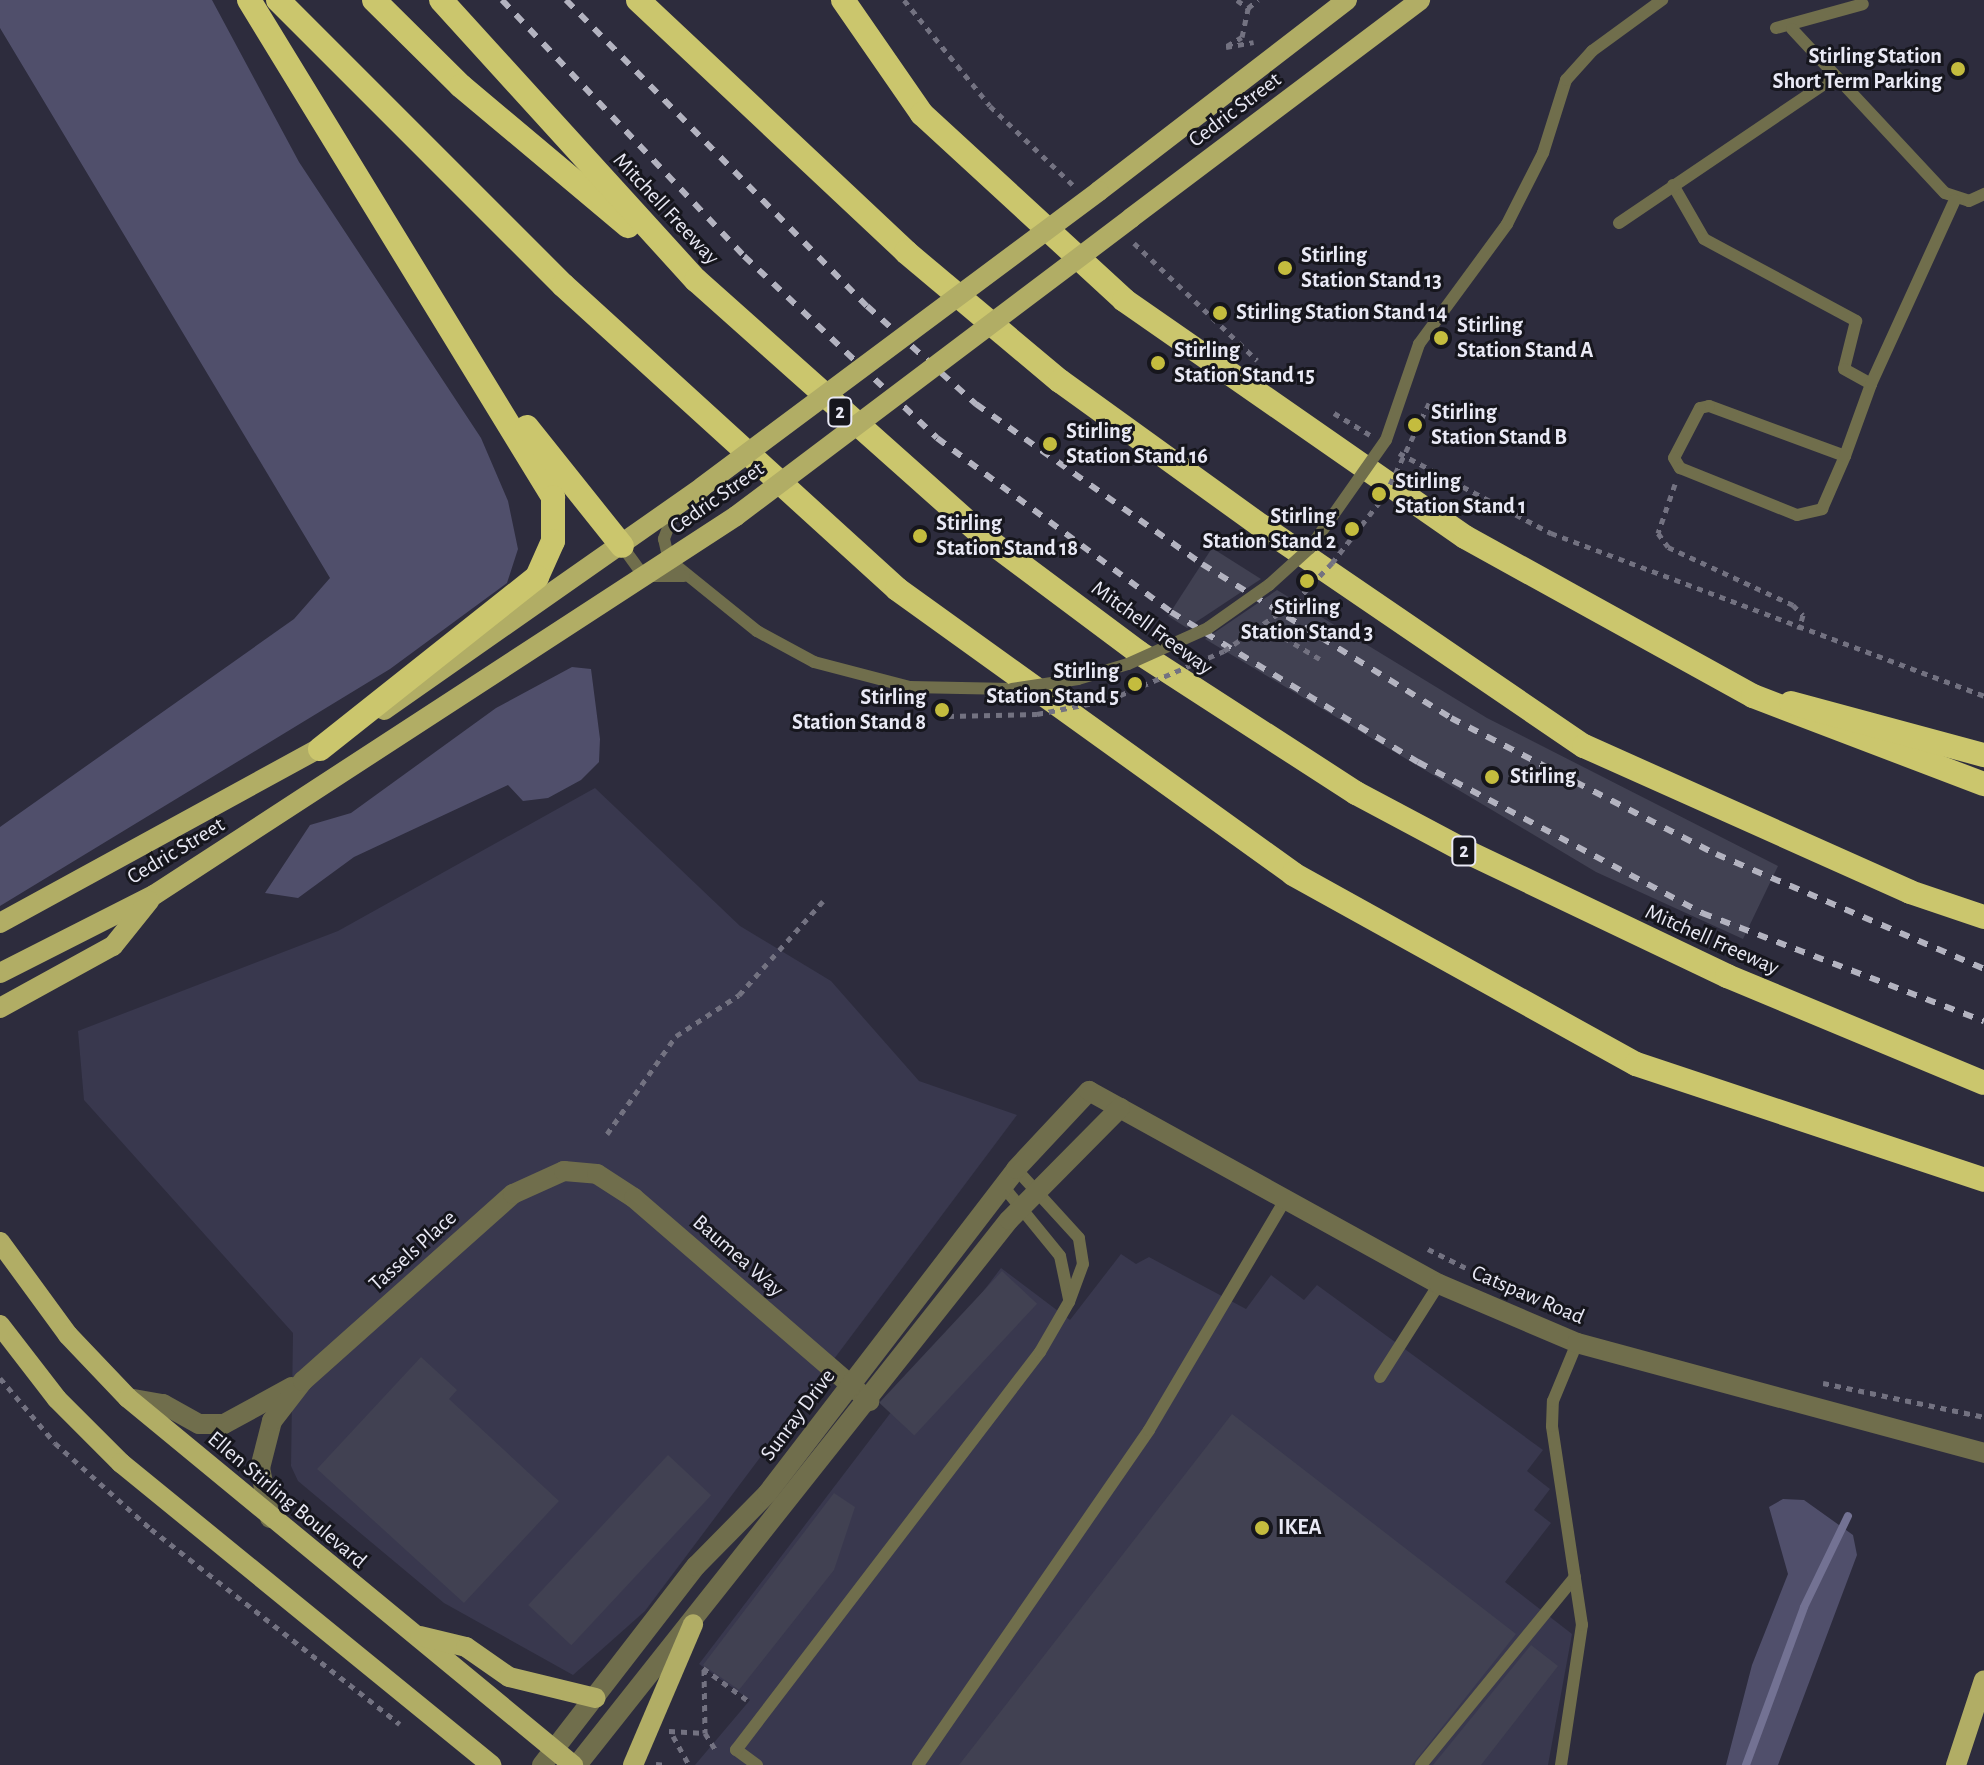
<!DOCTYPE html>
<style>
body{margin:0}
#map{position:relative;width:1984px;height:1765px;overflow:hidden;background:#2d2c3d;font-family:"Alegreya Sans",sans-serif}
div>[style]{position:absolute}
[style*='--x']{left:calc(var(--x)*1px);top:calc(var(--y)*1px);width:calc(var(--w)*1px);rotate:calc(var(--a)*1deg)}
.built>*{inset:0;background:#39384e}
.green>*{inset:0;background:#504f6b}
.stream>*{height:8px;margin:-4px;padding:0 4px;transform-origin:4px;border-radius:4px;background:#737293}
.building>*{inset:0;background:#414152;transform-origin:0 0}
.path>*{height:5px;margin-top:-2.5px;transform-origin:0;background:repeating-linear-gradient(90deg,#737281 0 6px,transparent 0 12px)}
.service>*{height:12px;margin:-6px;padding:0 6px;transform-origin:6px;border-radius:6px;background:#706e4c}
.minor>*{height:20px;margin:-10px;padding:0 10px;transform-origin:10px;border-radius:10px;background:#706e4c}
.primary>*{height:20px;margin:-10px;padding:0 10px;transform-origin:10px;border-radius:10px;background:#b1ad65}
.motorway>*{height:24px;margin:-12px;padding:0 12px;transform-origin:12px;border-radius:12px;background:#cbc66d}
.rail>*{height:6px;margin-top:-3px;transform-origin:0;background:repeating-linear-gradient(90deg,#b3b3c0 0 10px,transparent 0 20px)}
.path-bridge>*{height:5px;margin-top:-2.5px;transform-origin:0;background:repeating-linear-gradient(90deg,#737281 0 6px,transparent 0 12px)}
.service-bridge>*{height:12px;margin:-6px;padding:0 6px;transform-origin:6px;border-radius:6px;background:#706e4c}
.primary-bridge>*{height:20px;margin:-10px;padding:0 10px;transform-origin:10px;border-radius:10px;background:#b1ad65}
.dots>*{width:22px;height:22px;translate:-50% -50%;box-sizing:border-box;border:4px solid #16161d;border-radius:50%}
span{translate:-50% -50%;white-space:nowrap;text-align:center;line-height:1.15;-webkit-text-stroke:6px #16161d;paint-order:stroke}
.shield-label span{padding:2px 6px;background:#16161d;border:2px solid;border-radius:6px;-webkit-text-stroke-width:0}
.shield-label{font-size:20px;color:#e9e9f5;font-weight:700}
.poi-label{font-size:22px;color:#e9e9f5;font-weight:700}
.right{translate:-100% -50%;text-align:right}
.left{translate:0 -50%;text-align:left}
.street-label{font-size:22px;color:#e9e9f5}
</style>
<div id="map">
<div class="built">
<div style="clip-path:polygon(595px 788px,740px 926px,831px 981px,919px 1081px,1017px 1115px,645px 1611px,573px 1675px,444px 1603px,298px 1481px,291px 1466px,293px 1333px,84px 1100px,78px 1031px,338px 931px)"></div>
<div style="clip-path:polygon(1121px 1254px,1136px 1264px,1149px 1257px,1246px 1309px,1271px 1275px,1304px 1300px,1317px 1285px,1543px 1450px,1527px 1471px,1550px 1489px,1534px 1510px,1551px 1523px,1505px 1582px,1572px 1634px,1548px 1765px,695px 1765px,750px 1700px,699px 1664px,1001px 1268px,1070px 1320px)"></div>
</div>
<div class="green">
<div style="clip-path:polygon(0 0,212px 0,299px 162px,481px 438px,508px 501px,518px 549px,507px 583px,390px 669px,0 906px,0 827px,294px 619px,330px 578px,0 28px)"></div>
<div style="clip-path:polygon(572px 667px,591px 669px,600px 739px,599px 762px,581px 780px,548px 798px,523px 801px,508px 785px,354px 857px,298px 898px,265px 893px,310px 825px,351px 813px,496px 708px)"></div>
<div style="clip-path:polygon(1783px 1499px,1804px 1500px,1853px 1535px,1857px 1555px,1778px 1765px,1726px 1765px,1752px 1665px,1788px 1574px,1769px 1507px)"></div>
</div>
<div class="stream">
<div style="--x:1746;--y:1765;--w:168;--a:-69.8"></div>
<div style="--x:1804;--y:1607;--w:101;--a:-64.2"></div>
</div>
<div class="building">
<div style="clip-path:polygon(1212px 548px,1261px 579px,1187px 628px,1168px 616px)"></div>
<div style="clip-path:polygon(1277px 590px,1487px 718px,1778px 866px,1743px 939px,1596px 872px,1205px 639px)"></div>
<div style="left:1002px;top:1271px;width:48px;height:180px;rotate:43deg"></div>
<div style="clip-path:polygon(421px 1357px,457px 1390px,449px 1399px,559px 1501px,464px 1603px,317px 1469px)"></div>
<div style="clip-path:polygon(1232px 1414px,1516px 1634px,1412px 1765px,959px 1765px)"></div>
<div style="left:668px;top:1455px;width:59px;height:205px;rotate:43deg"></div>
<div style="clip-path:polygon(834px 1493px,855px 1507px,834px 1570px,739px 1690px,703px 1665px)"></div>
<div style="clip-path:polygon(1531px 1645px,1558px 1666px,1481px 1765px,1433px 1765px)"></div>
</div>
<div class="path">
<div style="--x:904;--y:0;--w:136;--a:50.9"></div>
<div style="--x:990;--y:106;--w:116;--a:43.6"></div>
<div style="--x:1237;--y:0;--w:14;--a:36"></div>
<div style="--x:1227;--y:46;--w:17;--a:-31"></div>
<div style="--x:1242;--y:37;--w:30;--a:-78"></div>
<div style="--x:1248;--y:8;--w:13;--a:-39"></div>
<div style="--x:1226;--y:47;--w:28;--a:-10"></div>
<div style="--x:1134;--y:243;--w:170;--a:43.6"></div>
<div style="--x:1334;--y:413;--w:42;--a:31.4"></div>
<div style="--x:1399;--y:453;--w:172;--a:27.8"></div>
<div style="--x:1551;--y:533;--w:463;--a:20.6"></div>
<div style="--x:1675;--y:484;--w:52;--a:109.1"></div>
<div style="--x:1658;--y:533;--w:17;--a:54"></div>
<div style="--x:1668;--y:547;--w:138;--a:24.9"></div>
<div style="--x:1793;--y:605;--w:14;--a:45"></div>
<div style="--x:1803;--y:615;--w:15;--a:106"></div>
<div style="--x:1263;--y:625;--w:66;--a:30.8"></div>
<div style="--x:607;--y:1134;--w:120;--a:-54.9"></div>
<div style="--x:676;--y:1036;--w:75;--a:-33.1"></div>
<div style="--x:739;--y:995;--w:126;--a:-48.2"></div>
<div style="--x:1428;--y:1249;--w:42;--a:26.6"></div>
<div style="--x:0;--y:1378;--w:85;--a:49.8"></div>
<div style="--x:55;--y:1443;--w:129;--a:41.9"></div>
<div style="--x:151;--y:1529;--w:316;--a:38.1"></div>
<div style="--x:1823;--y:1383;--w:165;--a:11.9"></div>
<div style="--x:703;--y:1668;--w:54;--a:36"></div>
<div style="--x:704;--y:1669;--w:64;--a:89.1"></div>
<div style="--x:705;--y:1733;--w:19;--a:58"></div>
<div style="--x:669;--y:1731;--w:36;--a:3"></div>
<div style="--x:673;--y:1736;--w:33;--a:61"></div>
<div style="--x:656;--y:1764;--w:11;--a:5"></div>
</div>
<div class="service">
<div style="--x:1776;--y:28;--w:90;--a:-15.4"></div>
<div style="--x:1792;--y:29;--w:224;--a:47"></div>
<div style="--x:1945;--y:193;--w:25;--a:18"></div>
<div style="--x:1969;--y:201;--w:17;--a:-25"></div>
<div style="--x:1673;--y:185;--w:62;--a:60.1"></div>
<div style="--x:1704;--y:239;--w:173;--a:28.3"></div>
<div style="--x:1856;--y:321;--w:49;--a:104"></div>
<div style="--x:1844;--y:369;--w:31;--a:29"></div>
<div style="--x:1619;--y:223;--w:258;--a:-34.1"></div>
<div style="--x:1386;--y:440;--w:102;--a:-71"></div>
<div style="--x:1419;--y:344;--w:149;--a:-53.7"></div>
<div style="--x:1507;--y:224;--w:80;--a:-63.1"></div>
<div style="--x:1543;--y:153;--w:77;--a:-72.5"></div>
<div style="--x:1566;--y:80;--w:39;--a:-48"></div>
<div style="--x:1592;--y:51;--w:87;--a:-36.1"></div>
<div style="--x:1845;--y:456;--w:145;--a:-159.8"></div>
<div style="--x:1709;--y:406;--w:9;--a:167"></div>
<div style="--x:1700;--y:408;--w:56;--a:117.5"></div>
<div style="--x:1674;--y:458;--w:12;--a:59"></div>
<div style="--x:1680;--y:468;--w:126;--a:21.9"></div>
<div style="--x:1797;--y:515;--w:26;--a:-13"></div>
<div style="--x:1822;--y:509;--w:58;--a:-66.5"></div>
<div style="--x:1845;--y:456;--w:77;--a:-70.1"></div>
<div style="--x:1871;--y:384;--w:202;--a:-65.5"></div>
<div style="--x:675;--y:510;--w:31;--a:111"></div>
<div style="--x:664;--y:539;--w:22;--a:77"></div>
<div style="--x:669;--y:560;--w:113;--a:38.9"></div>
<div style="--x:757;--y:631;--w:65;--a:28.5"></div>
<div style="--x:814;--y:662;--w:99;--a:14.6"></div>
<div style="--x:910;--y:687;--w:102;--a:1.1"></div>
<div style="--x:622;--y:546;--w:37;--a:54"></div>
<div style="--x:644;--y:576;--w:40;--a:0"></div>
<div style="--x:1078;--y:679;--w:52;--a:-16.7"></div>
<div style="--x:1003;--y:1186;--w:90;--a:50.8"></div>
<div style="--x:1060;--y:1256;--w:44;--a:78.2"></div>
<div style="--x:1380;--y:1377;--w:110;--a:-57.6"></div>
<div style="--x:757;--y:1765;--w:26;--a:-144"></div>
<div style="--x:736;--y:1750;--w:501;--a:-52.63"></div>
<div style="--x:1040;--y:1352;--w:58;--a:-59.9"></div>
<div style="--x:1069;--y:1302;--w:40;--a:-69.8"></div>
<div style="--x:1083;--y:1264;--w:26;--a:-99"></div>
<div style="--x:1079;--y:1238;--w:93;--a:-132.4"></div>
<div style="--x:918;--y:1765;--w:407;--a:-55.4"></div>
<div style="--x:1149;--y:1430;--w:267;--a:-59.4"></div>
<div style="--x:1421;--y:1765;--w:243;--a:-50.7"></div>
<div style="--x:1561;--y:1765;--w:142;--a:-81.5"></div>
<div style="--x:1582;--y:1625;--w:201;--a:-98.6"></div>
<div style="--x:1552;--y:1426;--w:25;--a:-88"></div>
<div style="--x:1553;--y:1401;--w:63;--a:-67.5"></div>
</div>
<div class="minor">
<div style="--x:128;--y:1398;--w:36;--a:10"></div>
<div style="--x:163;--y:1404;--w:41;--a:29.1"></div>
<div style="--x:199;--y:1424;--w:25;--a:0"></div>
<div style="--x:224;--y:1424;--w:77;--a:-28.6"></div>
<div style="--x:270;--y:1518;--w:51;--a:-101.3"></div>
<div style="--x:260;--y:1468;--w:49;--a:-75.7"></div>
<div style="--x:272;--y:1421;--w:51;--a:-52.2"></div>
<div style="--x:303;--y:1381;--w:281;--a:-41.7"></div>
<div style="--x:513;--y:1194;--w:56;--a:-24.3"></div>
<div style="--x:564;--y:1171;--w:33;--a:5"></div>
<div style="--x:597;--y:1174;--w:44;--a:33"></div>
<div style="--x:634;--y:1198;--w:311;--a:40.8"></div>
<div style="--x:542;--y:1765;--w:252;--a:-52.3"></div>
<div style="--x:696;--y:1566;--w:101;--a:-45.4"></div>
<div style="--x:767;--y:1494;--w:409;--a:-52.5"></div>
<div style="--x:1016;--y:1169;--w:107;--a:-46.9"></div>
<div style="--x:1089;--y:1091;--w:400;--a:28.9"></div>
<div style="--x:1439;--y:1284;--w:150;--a:23.1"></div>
<div style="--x:1577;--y:1343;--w:422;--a:15.1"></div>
<div style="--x:577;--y:1765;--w:695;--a:-51.6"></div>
<div style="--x:1009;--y:1220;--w:158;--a:-45.3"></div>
</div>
<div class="primary">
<div style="--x:1099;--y:191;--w:313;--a:-37.6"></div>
<div style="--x:1131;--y:218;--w:362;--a:-37"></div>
<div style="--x:384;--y:710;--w:388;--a:-35"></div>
<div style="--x:0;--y:923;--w:379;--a:-28.7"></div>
<div style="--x:0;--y:973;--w:173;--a:-26.9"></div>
<div style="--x:154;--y:895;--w:695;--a:-33.07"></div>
<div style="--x:0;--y:1008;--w:129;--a:-28.8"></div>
<div style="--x:113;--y:946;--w:58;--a:-51.3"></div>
<div style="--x:0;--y:1242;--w:115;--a:53.8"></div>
<div style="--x:68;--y:1335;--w:87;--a:46.4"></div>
<div style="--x:128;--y:1398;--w:577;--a:39.51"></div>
<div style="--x:0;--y:1325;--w:93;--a:52.4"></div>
<div style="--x:57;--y:1399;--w:91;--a:45"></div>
<div style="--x:121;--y:1463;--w:478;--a:39.2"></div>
<div style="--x:420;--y:1636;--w:47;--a:13.4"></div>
<div style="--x:466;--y:1647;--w:52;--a:34.9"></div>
<div style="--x:509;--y:1677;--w:89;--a:13.7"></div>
<div style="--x:633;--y:1765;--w:153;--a:-66.9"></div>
<div style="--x:1956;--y:1765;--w:89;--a:-71.8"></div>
</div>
<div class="motorway">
<div style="--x:249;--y:0;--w:583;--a:58.55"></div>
<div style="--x:553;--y:497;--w:44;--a:90"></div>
<div style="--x:553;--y:541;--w:39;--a:114"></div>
<div style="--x:537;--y:577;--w:277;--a:141.6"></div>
<div style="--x:278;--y:0;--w:403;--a:45"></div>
<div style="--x:563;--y:285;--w:452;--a:42.3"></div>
<div style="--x:897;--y:589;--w:488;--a:35.7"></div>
<div style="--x:1293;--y:874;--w:392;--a:29"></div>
<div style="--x:1636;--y:1064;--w:367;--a:18.4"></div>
<div style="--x:374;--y:0;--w:122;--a:44.7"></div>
<div style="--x:461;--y:86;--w:218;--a:40"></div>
<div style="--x:441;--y:0;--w:379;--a:47.7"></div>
<div style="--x:696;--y:280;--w:391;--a:41.7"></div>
<div style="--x:988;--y:540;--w:187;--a:36.7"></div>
<div style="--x:1138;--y:652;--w:260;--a:32.9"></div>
<div style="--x:1356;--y:793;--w:121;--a:28"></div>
<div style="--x:1463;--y:850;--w:293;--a:25.5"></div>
<div style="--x:1727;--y:976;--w:278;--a:22.6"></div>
<div style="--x:638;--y:0;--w:368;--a:43.2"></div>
<div style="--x:906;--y:252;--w:201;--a:40"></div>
<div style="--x:1060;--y:381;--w:248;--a:35.8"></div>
<div style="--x:1261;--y:526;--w:391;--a:34.3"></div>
<div style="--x:1584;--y:746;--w:357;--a:24.1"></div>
<div style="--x:1910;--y:892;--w:78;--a:18.7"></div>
<div style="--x:843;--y:0;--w:139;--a:55.3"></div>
<div style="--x:922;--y:114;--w:275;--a:42.6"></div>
<div style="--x:1124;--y:300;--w:415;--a:34.8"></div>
<div style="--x:1465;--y:537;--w:329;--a:28.9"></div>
<div style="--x:1753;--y:696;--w:247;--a:20.9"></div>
<div style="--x:527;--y:427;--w:152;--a:51.4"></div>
<div style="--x:1791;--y:703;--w:200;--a:15.1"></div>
</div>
<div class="rail">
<div style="--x:502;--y:0;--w:352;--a:46.6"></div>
<div style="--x:744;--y:256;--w:265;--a:43.3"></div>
<div style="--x:937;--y:438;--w:292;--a:36.6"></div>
<div style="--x:1171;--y:612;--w:289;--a:31.3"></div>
<div style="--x:1418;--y:762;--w:322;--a:28"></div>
<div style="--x:1702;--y:913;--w:302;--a:21"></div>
<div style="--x:566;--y:0;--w:429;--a:45.5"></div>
<div style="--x:867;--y:306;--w:147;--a:42"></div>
<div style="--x:976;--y:404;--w:277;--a:35.3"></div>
<div style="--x:1202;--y:564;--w:293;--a:31.7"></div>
<div style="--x:1451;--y:718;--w:298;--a:27.2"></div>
<div style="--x:1716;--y:854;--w:292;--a:23.2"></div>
</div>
<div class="path-bridge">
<div style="--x:948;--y:716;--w:89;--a:-1.3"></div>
<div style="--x:1037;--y:714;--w:73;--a:-11"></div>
<div style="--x:1109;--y:700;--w:125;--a:-23.1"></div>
<div style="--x:1224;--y:651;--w:86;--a:-34.6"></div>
<div style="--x:1295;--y:602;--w:54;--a:-46.5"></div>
<div style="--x:1332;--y:563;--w:86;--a:-52.1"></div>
<div style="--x:1385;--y:495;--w:102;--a:-64.4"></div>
</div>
<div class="service-bridge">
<div style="--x:1128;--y:664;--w:88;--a:-24.2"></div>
<div style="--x:1208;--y:628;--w:75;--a:-35.2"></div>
<div style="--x:1269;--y:585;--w:55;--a:-42.1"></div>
<div style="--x:1310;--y:548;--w:132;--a:-54.9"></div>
<div style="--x:1012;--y:689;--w:67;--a:-8.6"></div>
</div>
<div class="primary-bridge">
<div style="--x:702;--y:487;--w:495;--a:-36.7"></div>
<div style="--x:736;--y:516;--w:495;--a:-37"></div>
</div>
<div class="dots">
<div style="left:1958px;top:69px;background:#c4bc3e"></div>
<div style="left:1285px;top:268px;background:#c4bc3e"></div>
<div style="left:1220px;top:313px;background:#c4bc3e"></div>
<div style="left:1441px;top:338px;background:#c4bc3e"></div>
<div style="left:1158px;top:363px;background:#c4bc3e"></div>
<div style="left:1415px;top:425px;background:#c4bc3e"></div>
<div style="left:1050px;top:444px;background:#c4bc3e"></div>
<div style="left:1379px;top:494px;background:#c4bc3e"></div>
<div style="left:1352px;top:529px;background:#c4bc3e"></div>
<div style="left:920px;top:536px;background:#c4bc3e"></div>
<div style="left:1307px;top:581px;background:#c4bc3e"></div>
<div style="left:1135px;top:684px;background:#c4bc3e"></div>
<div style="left:942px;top:710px;background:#c4bc3e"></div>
<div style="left:1492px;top:777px;background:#c4bc3e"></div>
<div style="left:1262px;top:1528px;background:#c4bc3e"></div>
</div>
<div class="shield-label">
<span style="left:840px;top:412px">2</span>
<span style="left:1464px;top:851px">2</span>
</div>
<div class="poi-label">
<span class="right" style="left:1942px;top:69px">Stirling Station<br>Short Term Parking</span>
<span class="left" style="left:1301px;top:268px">Stirling<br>Station Stand 13</span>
<span class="left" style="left:1236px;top:313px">Stirling Station Stand 14</span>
<span class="left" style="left:1457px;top:338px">Stirling<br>Station Stand A</span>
<span class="left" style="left:1174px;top:363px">Stirling<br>Station Stand 15</span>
<span class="left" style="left:1431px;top:425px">Stirling<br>Station Stand B</span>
<span class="left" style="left:1066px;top:444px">Stirling<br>Station Stand 16</span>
<span class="left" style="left:1395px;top:494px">Stirling<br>Station Stand 1</span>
<span class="right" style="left:1336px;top:529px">Stirling<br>Station Stand 2</span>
<span class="left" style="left:936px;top:536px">Stirling<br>Station Stand 18</span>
<span style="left:1307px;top:620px">Stirling<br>Station Stand 3</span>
<span class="right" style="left:1119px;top:684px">Stirling<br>Station Stand 5</span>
<span class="right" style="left:926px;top:710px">Stirling<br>Station Stand 8</span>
<span class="left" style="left:1510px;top:777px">Stirling</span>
<span class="left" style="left:1278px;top:1528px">IKEA</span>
</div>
<div class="street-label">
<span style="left:1235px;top:110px;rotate:-37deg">Cedric Street</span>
<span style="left:666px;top:209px;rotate:47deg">Mitchell Freeway</span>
<span style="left:717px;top:498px;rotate:-35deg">Cedric Street</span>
<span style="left:1152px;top:628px;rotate:36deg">Mitchell Freeway</span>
<span style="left:176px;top:851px;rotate:-31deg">Cedric Street</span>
<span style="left:1712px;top:940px;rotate:24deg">Mitchell Freeway</span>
<span style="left:413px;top:1251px;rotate:-42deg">Tassels Place</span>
<span style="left:738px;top:1256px;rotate:41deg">Baumea Way</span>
<span style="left:1528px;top:1295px;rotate:23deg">Catspaw Road</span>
<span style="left:798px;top:1415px;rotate:-53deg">Sunray Drive</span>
<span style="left:287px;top:1500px;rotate:40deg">Ellen Stirling Boulevard</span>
</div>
</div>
